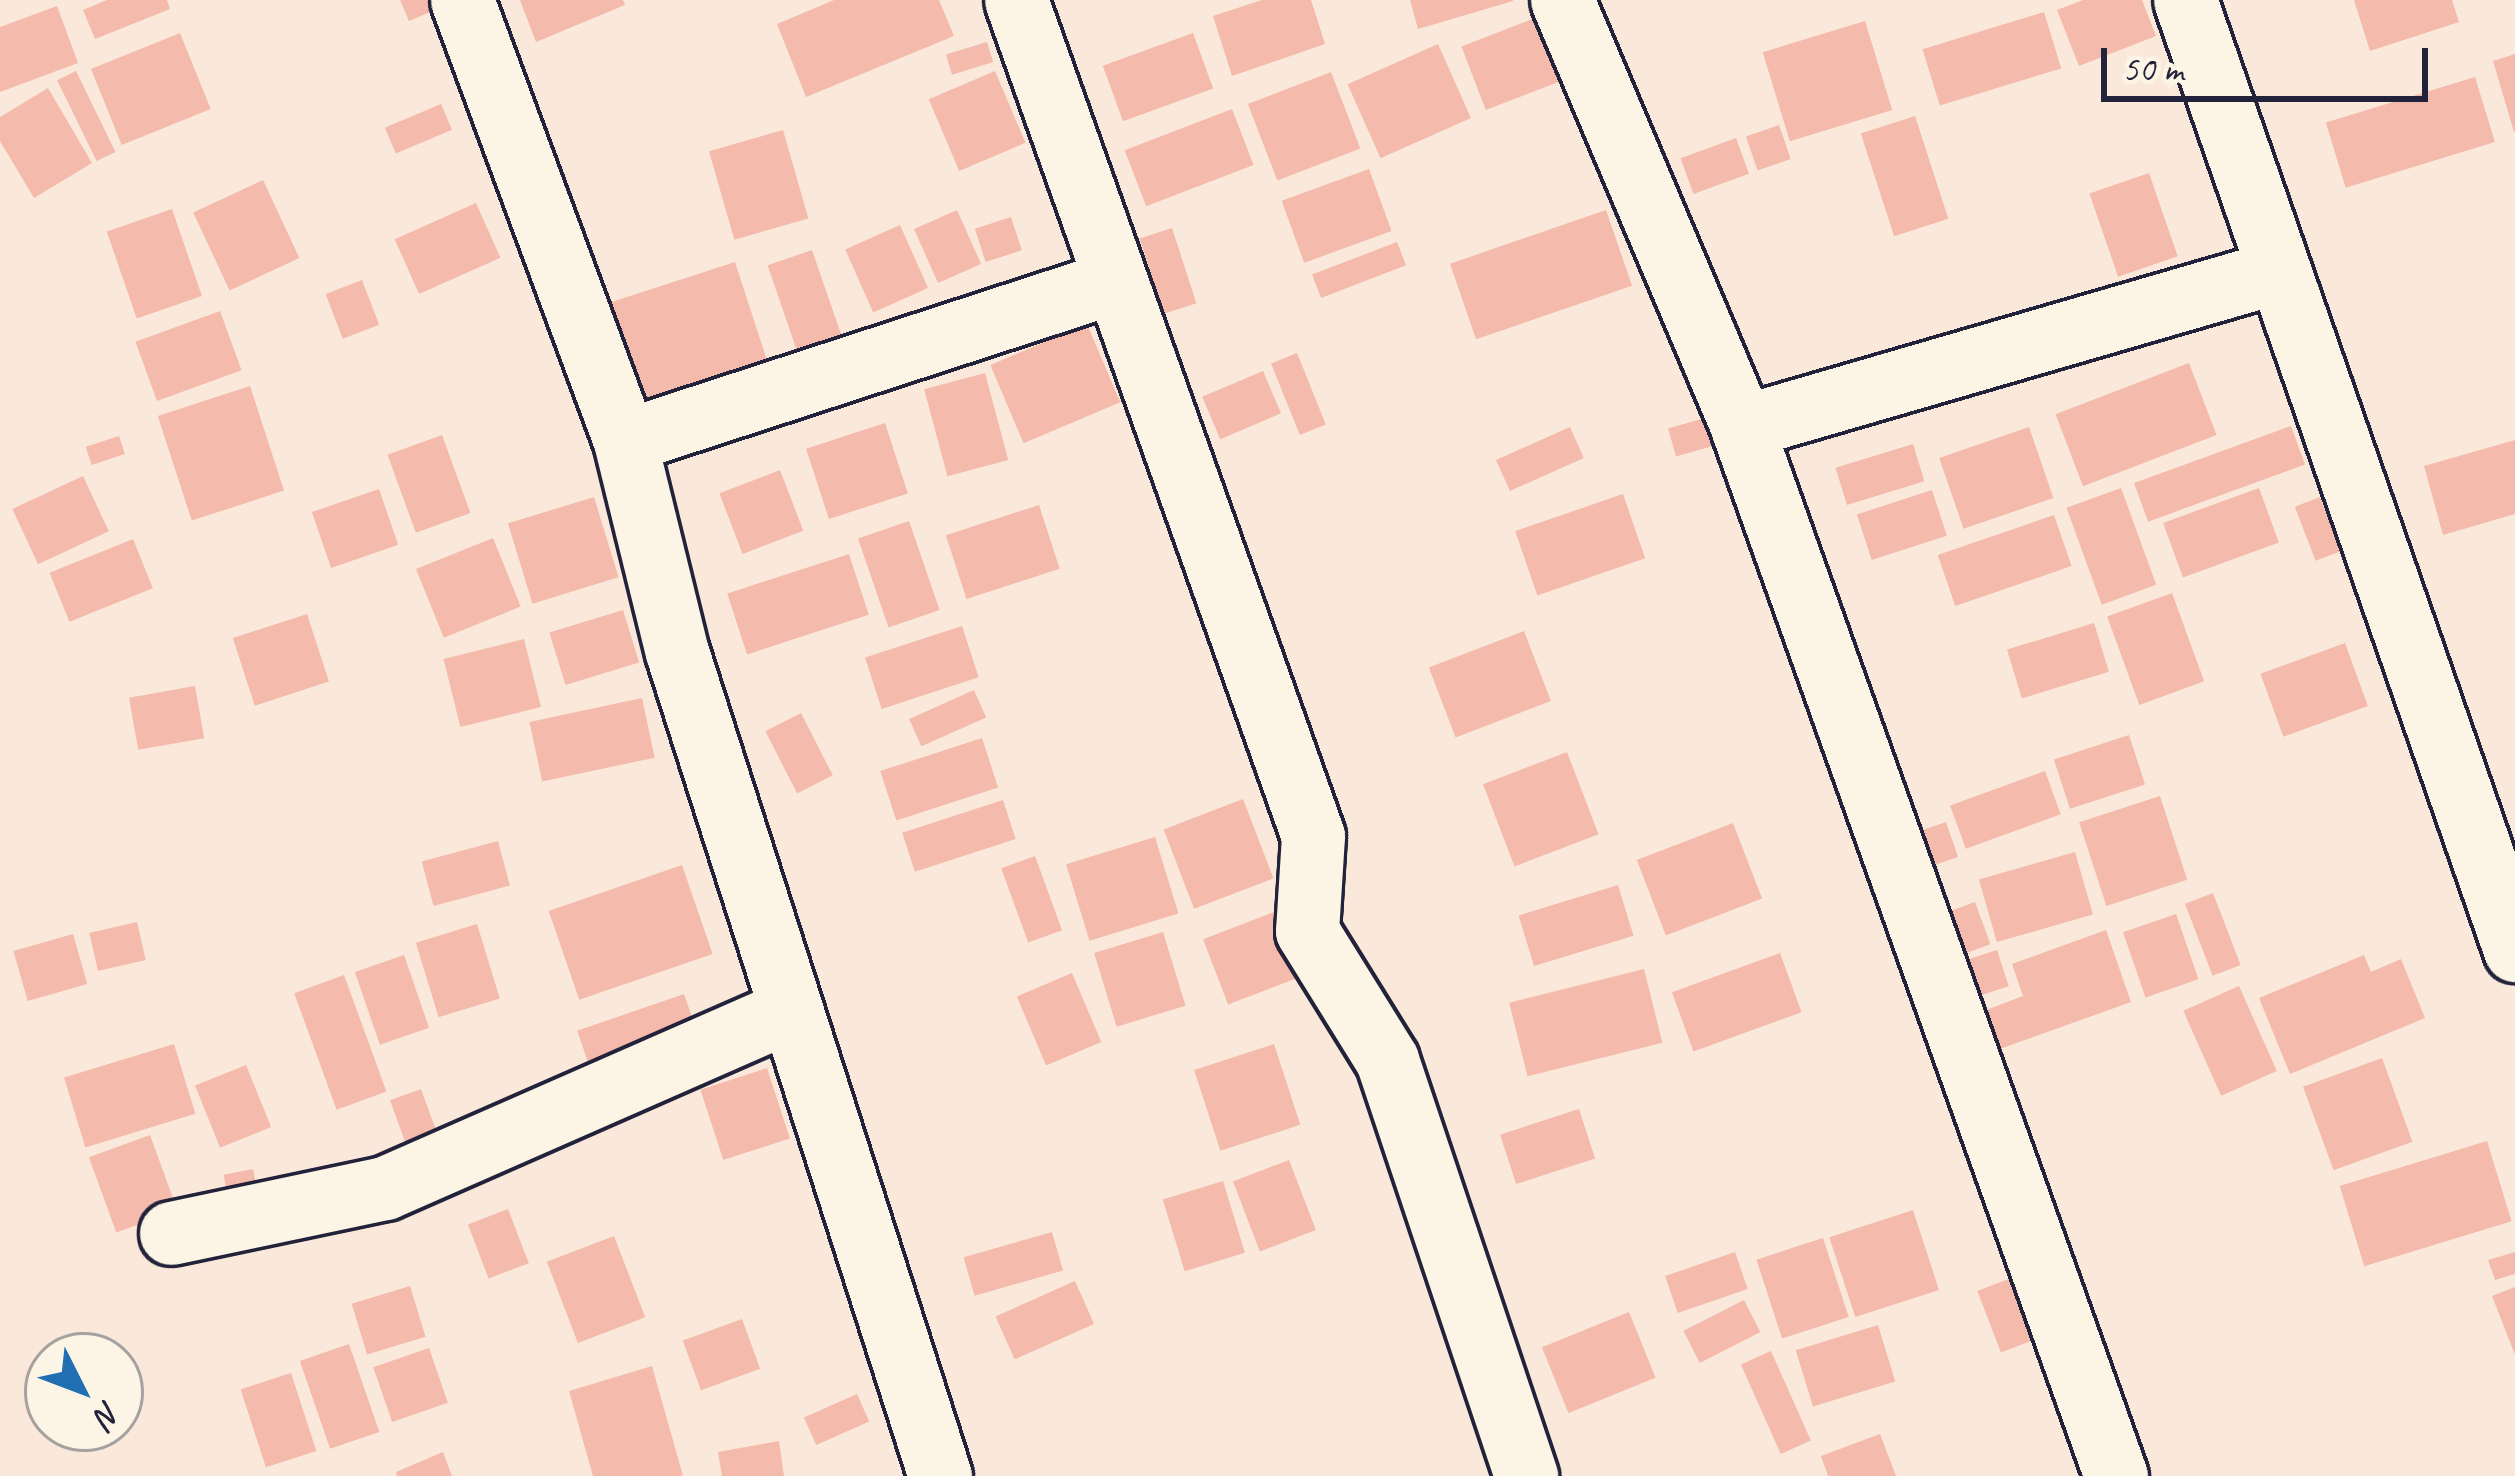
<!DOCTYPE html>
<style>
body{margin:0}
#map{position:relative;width:2515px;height:1476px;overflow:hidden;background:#fae9da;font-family:Caveat,sans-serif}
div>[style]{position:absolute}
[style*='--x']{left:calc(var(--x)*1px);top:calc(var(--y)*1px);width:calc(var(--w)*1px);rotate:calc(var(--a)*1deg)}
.building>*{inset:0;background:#f4baac;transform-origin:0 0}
.roads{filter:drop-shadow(3px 0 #22223b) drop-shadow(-3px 0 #22223b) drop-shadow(0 3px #22223b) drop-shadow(0 -3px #22223b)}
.minor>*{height:63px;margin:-31.5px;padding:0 31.5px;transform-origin:31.5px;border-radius:31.5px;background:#fcf5e5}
span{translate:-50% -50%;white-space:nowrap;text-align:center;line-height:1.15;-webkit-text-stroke:9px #fcf5e5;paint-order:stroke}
.north{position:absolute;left:24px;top:1332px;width:120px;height:120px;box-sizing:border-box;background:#fcf5e5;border:3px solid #a5a1a1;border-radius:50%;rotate:132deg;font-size:33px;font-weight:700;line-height:48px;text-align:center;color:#22223b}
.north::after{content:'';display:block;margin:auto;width:42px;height:54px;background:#1f6fb2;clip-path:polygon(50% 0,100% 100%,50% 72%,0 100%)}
.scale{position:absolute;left:2101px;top:48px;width:327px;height:54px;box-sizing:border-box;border:6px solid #22223b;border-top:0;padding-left:15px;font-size:36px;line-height:42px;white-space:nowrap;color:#22223b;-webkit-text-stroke:9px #fcf5e5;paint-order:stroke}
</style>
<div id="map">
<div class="building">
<div style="clip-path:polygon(107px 0,167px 0,170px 9px,95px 39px,83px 10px)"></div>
<div style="clip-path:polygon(400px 0,431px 0,435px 10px,409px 21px)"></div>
<div style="clip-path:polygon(520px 0,623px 0,625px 5px,536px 42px)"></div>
<div style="clip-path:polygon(834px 0,939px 0,954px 36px,806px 97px,777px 24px)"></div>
<div style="clip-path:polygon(1262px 0,1311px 0,1325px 44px,1232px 76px,1213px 16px)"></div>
<div style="clip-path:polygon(1410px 0,1513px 0,1513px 1px,1418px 29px)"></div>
<div style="clip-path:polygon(2083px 0,2142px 0,2156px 36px,2079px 66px,2057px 10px)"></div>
<div style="clip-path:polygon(2354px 0,2452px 0,2459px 22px,2370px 51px)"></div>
<div style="clip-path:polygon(57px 6px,78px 63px,0 92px,0 27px)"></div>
<div style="left:1551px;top:12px;width:68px;height:96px;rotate:69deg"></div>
<div style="left:2044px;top:12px;width:59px;height:127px;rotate:73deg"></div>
<div style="left:1865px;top:21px;width:93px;height:107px;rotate:73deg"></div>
<div style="left:180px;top:33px;width:82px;height:96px;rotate:68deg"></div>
<div style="left:1193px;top:33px;width:59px;height:96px;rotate:70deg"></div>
<div style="left:987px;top:42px;width:21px;height:43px;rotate:73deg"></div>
<div style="left:1438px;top:44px;width:81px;height:99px;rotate:66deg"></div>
<div style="clip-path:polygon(2515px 54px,2515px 132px,2514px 132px,2493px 61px)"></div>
<div style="left:76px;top:71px;width:90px;height:21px;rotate:64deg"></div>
<div style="left:995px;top:71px;width:78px;height:72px;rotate:67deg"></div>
<div style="left:1331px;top:72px;width:82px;height:89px;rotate:69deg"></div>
<div style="left:2475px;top:77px;width:68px;height:156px;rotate:73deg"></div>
<div style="clip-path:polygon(48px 88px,92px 163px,34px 198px,0 141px,0 117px)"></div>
<div style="left:441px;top:104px;width:28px;height:61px;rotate:67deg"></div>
<div style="left:1232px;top:109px;width:60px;height:115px;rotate:69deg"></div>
<div style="left:1915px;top:116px;width:108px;height:57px;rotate:72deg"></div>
<div style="left:1779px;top:125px;width:36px;height:35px;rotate:71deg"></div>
<div style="left:783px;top:130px;width:92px;height:77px;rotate:74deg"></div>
<div style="left:1736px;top:138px;width:38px;height:59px;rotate:70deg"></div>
<div style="left:1369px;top:169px;width:66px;height:93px;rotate:70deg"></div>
<div style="left:2149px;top:173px;width:88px;height:63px;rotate:71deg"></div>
<div style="left:263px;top:180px;width:86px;height:77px;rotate:65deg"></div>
<div style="left:476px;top:203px;width:60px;height:89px;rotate:66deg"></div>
<div style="left:172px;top:209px;width:92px;height:69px;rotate:71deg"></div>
<div style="left:957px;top:210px;width:59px;height:47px;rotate:66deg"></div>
<div style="left:1606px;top:210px;width:80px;height:165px;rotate:71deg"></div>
<div style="left:1011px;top:217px;width:35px;height:38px;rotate:72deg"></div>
<div style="left:900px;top:225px;width:69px;height:60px;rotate:66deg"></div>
<div style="left:1172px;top:228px;width:79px;height:34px;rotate:72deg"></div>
<div style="left:1397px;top:242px;width:25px;height:91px;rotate:69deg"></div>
<div style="left:812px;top:250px;width:95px;height:47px;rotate:71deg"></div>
<div style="left:735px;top:262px;width:115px;height:133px;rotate:72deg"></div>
<div style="left:362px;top:280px;width:48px;height:39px;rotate:69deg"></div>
<div style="left:220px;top:311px;width:63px;height:90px;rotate:70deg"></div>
<div style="left:1087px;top:324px;width:85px;height:105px;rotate:67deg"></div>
<div style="left:1297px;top:353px;width:77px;height:28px;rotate:68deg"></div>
<div style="left:2189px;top:363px;width:77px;height:143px;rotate:69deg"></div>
<div style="left:1263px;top:371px;width:46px;height:66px;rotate:67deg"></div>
<div style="left:985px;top:373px;width:90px;height:63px;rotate:75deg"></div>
<div style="left:250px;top:386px;width:110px;height:97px;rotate:72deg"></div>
<div style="left:1719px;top:414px;width:29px;height:53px;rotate:74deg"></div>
<div style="left:885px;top:423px;width:74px;height:83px;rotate:72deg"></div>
<div style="left:2291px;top:426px;width:41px;height:167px;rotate:70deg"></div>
<div style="left:1570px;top:427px;width:34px;height:81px;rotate:66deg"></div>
<div style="left:2029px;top:427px;width:75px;height:95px;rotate:71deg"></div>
<div style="left:442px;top:435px;width:83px;height:58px;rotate:70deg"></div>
<div style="left:119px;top:436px;width:19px;height:35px;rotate:72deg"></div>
<div style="clip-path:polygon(2515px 440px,2515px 514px,2443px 535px,2424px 466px)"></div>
<div style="left:1913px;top:444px;width:39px;height:81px;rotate:73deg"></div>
<div style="left:780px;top:470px;width:65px;height:65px;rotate:69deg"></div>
<div style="left:83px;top:476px;width:61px;height:78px;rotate:65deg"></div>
<div style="left:2121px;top:488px;width:103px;height:58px;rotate:70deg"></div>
<div style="left:2259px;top:488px;width:58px;height:102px;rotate:70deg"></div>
<div style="left:379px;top:489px;width:59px;height:71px;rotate:71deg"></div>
<div style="left:1932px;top:490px;width:48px;height:79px;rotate:72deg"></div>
<div style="left:1623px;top:494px;width:68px;height:114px;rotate:71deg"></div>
<div style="left:594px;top:497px;width:84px;height:90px;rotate:73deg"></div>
<div style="left:2320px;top:497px;width:58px;height:27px;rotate:69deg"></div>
<div style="left:1039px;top:505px;width:67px;height:98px;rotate:72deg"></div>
<div style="left:2054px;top:515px;width:54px;height:123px;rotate:71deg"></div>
<div style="left:909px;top:521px;width:94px;height:54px;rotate:71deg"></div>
<div style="left:493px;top:538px;width:74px;height:83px;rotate:68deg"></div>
<div style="left:133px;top:539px;width:53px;height:90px;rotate:68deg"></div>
<div style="left:849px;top:554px;width:64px;height:128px;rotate:72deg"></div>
<div style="left:2172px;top:593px;width:94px;height:69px;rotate:70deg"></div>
<div style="left:623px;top:610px;width:55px;height:77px;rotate:73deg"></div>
<div style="left:307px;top:614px;width:71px;height:78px;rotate:72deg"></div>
<div style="left:2094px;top:623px;width:51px;height:91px;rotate:73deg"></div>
<div style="left:962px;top:626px;width:54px;height:102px;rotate:72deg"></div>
<div style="left:1524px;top:631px;width:75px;height:102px;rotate:69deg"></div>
<div style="left:524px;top:639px;width:70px;height:83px;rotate:76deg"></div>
<div style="left:2345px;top:643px;width:67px;height:90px;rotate:70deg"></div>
<div style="left:195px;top:686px;width:53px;height:67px;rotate:80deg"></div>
<div style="left:974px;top:690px;width:30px;height:71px;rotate:66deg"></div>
<div style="left:642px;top:698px;width:61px;height:115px;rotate:78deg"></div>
<div style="left:801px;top:713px;width:70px;height:40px;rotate:63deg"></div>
<div style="left:2129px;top:735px;width:52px;height:79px;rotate:72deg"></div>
<div style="left:982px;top:738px;width:52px;height:107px;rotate:72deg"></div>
<div style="left:1567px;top:752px;width:88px;height:90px;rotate:69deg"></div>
<div style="left:2045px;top:771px;width:46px;height:101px;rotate:70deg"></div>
<div style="left:2160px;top:796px;width:88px;height:85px;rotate:72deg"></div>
<div style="left:1243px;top:799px;width:85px;height:85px;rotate:69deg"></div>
<div style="left:1003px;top:800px;width:41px;height:106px;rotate:72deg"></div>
<div style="left:1946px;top:822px;width:37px;height:30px;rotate:71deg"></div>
<div style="left:1733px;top:823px;width:81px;height:103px;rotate:69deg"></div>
<div style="left:1155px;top:837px;width:80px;height:93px;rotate:73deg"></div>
<div style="left:498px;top:841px;width:46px;height:79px;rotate:75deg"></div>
<div style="left:2075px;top:852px;width:65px;height:100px;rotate:74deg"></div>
<div style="left:1035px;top:856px;width:79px;height:36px;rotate:70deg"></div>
<div style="left:682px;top:865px;width:94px;height:141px;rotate:71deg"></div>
<div style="left:1618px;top:885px;width:53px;height:104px;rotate:73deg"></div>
<div style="left:2213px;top:893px;width:77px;height:30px;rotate:69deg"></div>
<div style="left:1975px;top:902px;width:45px;height:29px;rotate:70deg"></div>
<div style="left:1274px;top:912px;width:70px;height:76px;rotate:69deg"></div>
<div style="left:2176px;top:914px;width:69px;height:56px;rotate:71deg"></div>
<div style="left:137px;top:922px;width:39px;height:49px;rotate:77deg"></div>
<div style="left:477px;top:924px;width:78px;height:64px;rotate:73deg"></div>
<div style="clip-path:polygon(2106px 930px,2131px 1002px,2000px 1049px,1986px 1010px,2023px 996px,2012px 964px)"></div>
<div style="left:1163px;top:932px;width:77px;height:72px;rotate:73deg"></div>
<div style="left:73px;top:934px;width:52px;height:62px;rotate:74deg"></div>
<div style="left:1997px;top:950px;width:38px;height:38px;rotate:72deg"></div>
<div style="left:1780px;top:953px;width:63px;height:115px;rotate:70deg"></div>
<div style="left:404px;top:955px;width:77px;height:52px;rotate:71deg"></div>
<div style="clip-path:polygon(2364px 955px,2371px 972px,2401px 959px,2425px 1018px,2290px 1074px,2259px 998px)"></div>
<div style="left:1644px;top:969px;width:76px;height:139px;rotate:76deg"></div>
<div style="left:1072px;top:973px;width:75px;height:60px;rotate:67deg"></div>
<div style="left:344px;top:975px;width:124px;height:53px;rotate:70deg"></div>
<div style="left:2239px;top:986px;width:93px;height:61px;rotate:66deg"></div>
<div style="left:684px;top:994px;width:49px;height:113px;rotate:71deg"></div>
<div style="left:174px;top:1044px;width:73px;height:115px;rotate:73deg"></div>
<div style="left:1274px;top:1044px;width:85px;height:84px;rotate:72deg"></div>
<div style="left:2382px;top:1058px;width:89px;height:84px;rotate:70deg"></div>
<div style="left:246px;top:1065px;width:67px;height:55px;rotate:68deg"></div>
<div style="left:767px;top:1068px;width:74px;height:70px;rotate:72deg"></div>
<div style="left:421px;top:1089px;width:50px;height:33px;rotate:70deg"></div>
<div style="left:1579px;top:1109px;width:52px;height:83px;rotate:72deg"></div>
<div style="left:150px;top:1135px;width:80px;height:65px;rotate:70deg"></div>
<div style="left:2487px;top:1141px;width:84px;height:154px;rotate:73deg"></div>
<div style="left:1289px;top:1160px;width:75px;height:60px;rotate:69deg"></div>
<div style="left:253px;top:1169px;width:38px;height:30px;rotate:79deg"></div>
<div style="left:1223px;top:1181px;width:75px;height:63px;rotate:73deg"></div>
<div style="left:508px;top:1209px;width:58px;height:43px;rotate:69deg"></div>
<div style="left:1913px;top:1210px;width:84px;height:88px;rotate:72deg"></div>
<div style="left:1052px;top:1232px;width:40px;height:92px;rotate:74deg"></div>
<div style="left:614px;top:1236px;width:87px;height:72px;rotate:69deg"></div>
<div style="left:1823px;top:1238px;width:83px;height:70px;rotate:72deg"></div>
<div style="left:1735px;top:1252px;width:39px;height:74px;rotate:71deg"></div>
<div style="clip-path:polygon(2515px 1252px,2515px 1274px,2495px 1280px,2488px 1260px)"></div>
<div style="left:2024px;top:1273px;width:66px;height:50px;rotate:69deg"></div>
<div style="left:1075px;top:1281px;width:47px;height:87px;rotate:66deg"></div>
<div style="left:410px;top:1286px;width:53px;height:61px;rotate:73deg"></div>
<div style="clip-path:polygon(2515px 1287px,2515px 1355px,2492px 1296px)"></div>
<div style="left:1744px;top:1300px;width:36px;height:68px;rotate:63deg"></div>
<div style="left:1629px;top:1312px;width:71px;height:94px;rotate:68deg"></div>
<div style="left:742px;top:1319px;width:53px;height:63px;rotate:70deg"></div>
<div style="left:1878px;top:1325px;width:59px;height:86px;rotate:73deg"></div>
<div style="left:349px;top:1344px;width:93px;height:52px;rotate:71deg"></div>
<div style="left:429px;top:1348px;width:58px;height:59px;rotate:71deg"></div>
<div style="left:1771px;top:1351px;width:98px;height:33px;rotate:66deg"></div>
<div style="clip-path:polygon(652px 1366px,683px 1476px,593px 1476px,569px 1391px)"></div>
<div style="left:291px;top:1373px;width:82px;height:53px;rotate:72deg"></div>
<div style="left:857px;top:1394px;width:30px;height:58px;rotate:66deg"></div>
<div style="clip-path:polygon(1880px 1434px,1896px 1476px,1828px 1476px,1821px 1456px)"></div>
<div style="clip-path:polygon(779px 1441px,784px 1476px,722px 1476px,718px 1452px)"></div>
<div style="clip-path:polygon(443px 1452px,452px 1476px,397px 1476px,396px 1472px)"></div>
</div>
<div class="roads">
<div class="minor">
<div style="--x:462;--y:0;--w:470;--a:69.7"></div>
<div style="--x:625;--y:441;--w:217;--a:76.2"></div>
<div style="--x:677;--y:652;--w:865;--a:72.3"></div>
<div style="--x:1016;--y:0;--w:887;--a:70.44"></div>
<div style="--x:1313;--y:836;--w:95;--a:93.6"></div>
<div style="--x:1307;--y:931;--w:152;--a:58.2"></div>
<div style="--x:1387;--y:1060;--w:439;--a:71.5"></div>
<div style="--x:1562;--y:0;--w:463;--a:67.1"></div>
<div style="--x:1742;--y:427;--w:1114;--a:70.38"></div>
<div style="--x:2185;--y:0;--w:1006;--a:70.84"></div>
<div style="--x:1742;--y:427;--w:559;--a:-16.2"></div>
<div style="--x:625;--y:441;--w:513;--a:-18.05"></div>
<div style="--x:171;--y:1233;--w:219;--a:-11.9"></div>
<div style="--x:385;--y:1188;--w:443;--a:-23.7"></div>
</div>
</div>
<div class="north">N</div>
<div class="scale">50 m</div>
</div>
